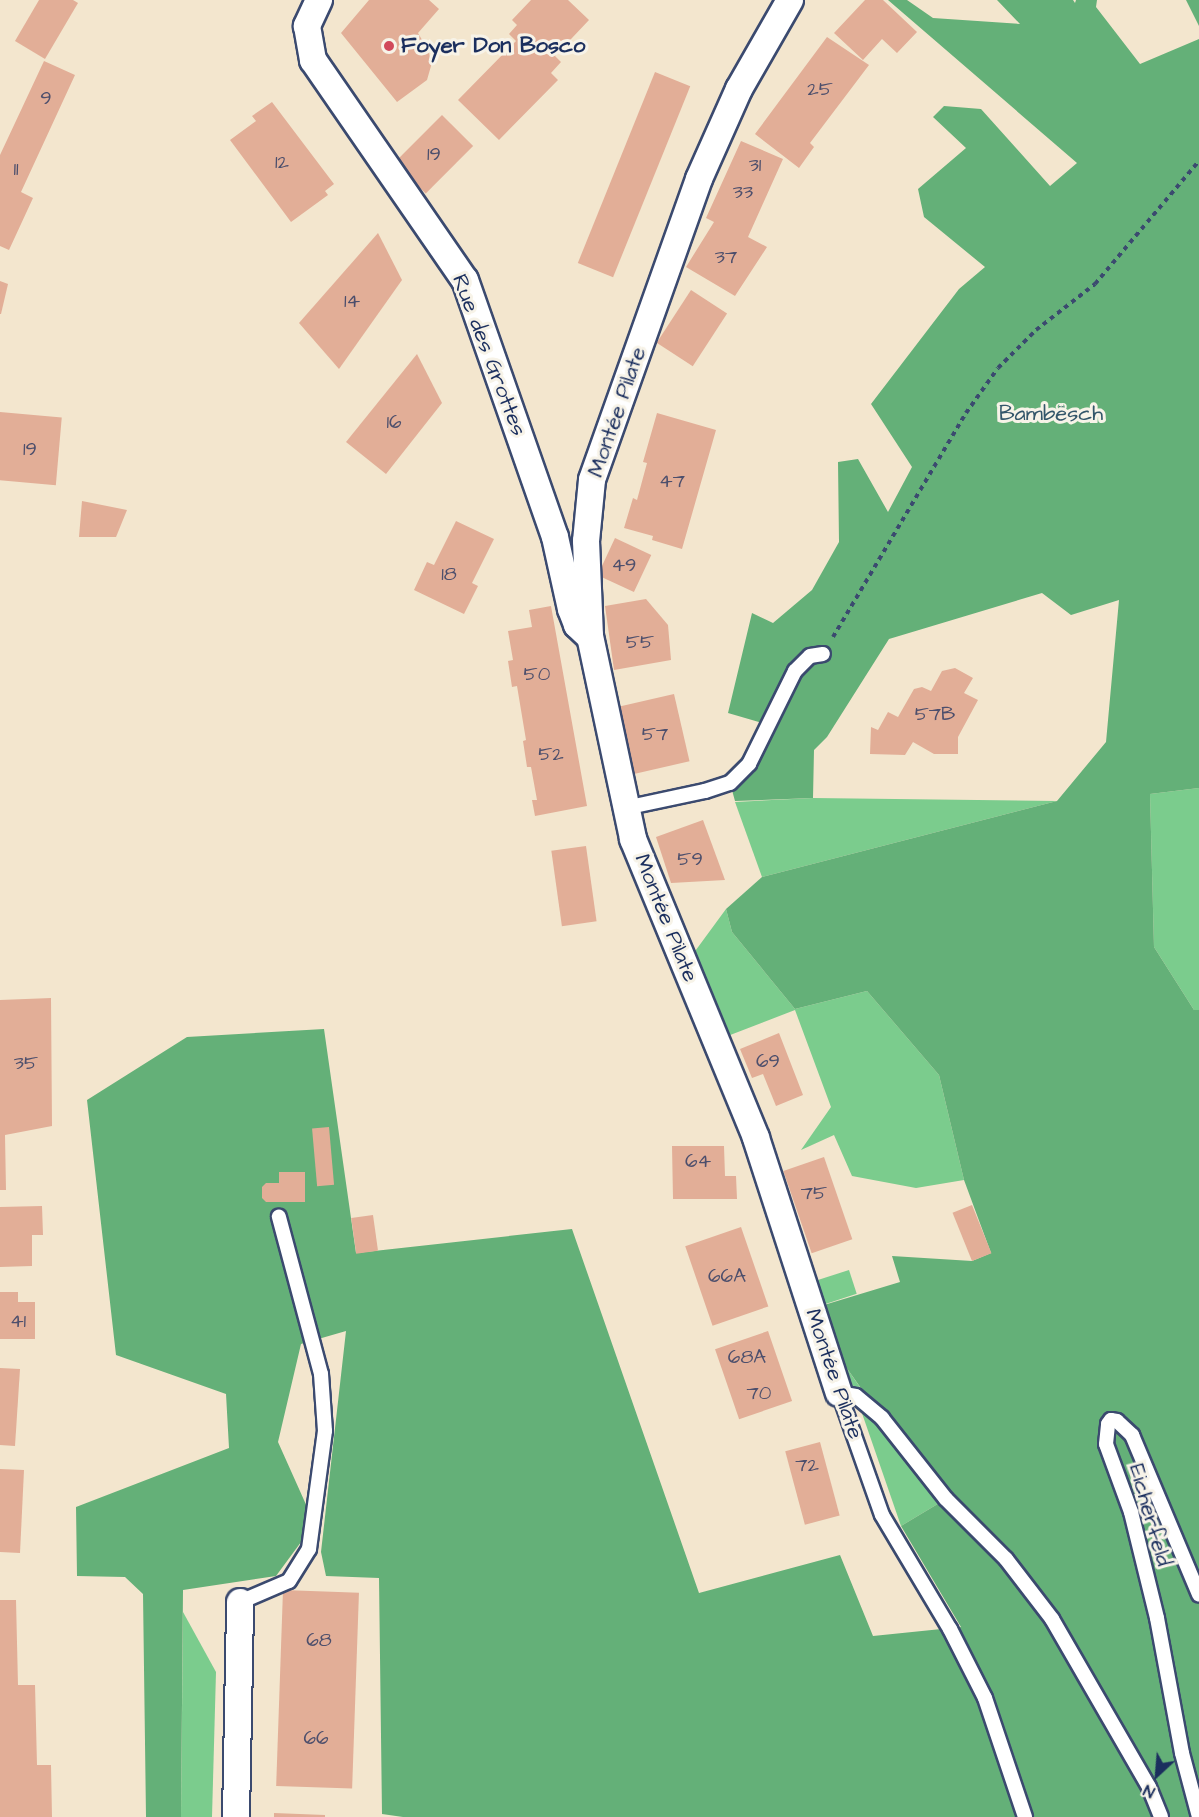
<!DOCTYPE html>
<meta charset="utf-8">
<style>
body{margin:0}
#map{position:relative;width:1199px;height:1817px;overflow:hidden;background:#f3e6ce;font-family:"Architects Daughter",sans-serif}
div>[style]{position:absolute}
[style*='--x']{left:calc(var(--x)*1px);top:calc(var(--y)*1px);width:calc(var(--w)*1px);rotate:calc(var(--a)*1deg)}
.green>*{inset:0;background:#7bcc8d;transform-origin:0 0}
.forest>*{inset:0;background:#64b078}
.building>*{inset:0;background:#e2ae97;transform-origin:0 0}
.path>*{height:4px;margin-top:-2px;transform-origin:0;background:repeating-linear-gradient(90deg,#3b4a6f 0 4.5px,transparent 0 9px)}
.roads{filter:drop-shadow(2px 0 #3b4a6f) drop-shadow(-2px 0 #3b4a6f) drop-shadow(0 2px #3b4a6f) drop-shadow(0 -2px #3b4a6f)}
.service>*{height:14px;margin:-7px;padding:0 7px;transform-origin:7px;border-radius:7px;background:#fff}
.minor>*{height:26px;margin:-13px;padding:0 13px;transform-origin:13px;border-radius:13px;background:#fff}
.dots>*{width:16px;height:16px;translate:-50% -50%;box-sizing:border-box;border:3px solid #f7f3e8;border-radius:50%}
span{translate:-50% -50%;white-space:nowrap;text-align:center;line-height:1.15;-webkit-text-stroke:6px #f7f3e8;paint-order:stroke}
.number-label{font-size:20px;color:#4d4f6c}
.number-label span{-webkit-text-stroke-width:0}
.poi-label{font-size:22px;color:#1b2f5e;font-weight:700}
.left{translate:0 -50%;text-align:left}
.street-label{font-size:22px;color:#1b2f5e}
.park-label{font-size:22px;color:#33566a}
.north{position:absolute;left:1127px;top:1745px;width:60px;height:60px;-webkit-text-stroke:4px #f7f3e8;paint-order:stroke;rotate:206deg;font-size:16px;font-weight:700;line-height:24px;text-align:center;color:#1b2f5e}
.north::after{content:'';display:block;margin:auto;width:21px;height:27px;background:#1b2f5e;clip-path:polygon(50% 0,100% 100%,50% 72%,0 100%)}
</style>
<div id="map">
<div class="green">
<div style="clip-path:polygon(1199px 788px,1199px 1010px,1194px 1010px,1154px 947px,1150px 794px)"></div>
<div style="clip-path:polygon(813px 798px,1057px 801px,762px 877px,735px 802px)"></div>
<div style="clip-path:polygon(726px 909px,732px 932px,795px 1009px,867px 991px,939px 1075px,964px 1180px,916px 1188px,852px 1176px,834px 1135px,801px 1150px,831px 1107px,795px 1010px,725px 1037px,693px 954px)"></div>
<div style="left:849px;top:1270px;width:25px;height:36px;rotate:72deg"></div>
<div style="clip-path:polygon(846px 1367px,882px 1419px,946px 1499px,901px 1526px)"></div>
<div style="clip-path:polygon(183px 1612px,216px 1672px,212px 1817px,181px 1817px)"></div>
</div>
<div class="forest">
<div style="clip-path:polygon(888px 0,907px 0,933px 18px,1020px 24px,997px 0,1073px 0,1075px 3px,1076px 0,1097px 0,1096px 7px,1140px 64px,1199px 39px,1199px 788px,1150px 794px,1154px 947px,1194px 1010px,1199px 1010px,1199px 1817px,403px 1817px,382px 1814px,379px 1578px,326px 1576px,321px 1552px,346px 1331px,301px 1344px,278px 1442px,308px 1509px,304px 1538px,276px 1576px,183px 1590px,181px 1817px,146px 1817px,143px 1594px,125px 1577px,77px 1576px,76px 1507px,229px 1448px,226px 1394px,116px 1355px,87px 1100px,187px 1037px,324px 1029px,356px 1253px,572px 1229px,699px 1593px,840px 1555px,873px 1636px,961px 1627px,901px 1526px,946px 1499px,882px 1418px,846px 1367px,824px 1305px,900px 1282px,892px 1256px,972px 1261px,991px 1253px,964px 1180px,939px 1075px,867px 991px,795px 1009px,732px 932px,726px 909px,762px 877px,1057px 801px,1106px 742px,1119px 600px,1071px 615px,1042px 593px,889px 639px,827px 737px,814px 750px,813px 798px,735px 801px,730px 783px,769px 725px,728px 713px,752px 613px,773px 623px,812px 590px,839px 542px,838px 462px,858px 459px,888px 512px,912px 467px,871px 404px,959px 289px,985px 267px,924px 217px,918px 189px,966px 148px,933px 117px,944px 106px,981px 109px,1050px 186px,1077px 163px)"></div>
<div style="clip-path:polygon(1186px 0,1199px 0,1199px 26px)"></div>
</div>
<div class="building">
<div style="clip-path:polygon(39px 0,73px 0,78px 3px,45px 59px,15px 41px)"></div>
<div style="clip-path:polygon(369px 0,429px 0,439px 9px,418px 33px,429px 52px,431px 66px,427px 80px,397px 102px,341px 33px)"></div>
<div style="clip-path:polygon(531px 0,568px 0,589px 20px,555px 56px,561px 62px,551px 73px,558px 80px,499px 140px,458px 100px,516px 41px,509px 34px,517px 25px,512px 20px)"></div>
<div style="clip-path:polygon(865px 0,883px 0,917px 32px,897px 53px,882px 39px,863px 60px,834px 33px)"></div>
<div style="clip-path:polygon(827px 37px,869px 65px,810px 143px,814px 147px,799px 168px,755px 134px)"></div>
<div style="clip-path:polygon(44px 61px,75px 75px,21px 192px,33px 198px,9px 250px,0 246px,0 155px)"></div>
<div style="left:655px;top:72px;width:38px;height:206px;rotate:22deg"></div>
<div style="clip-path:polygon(272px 102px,334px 184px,325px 191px,328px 195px,291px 222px,230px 140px,256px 121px,252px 116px)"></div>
<div style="left:442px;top:115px;width:44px;height:67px;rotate:45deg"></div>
<div style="clip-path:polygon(741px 141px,783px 159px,748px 237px,767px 247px,735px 296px,686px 267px,714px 222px,706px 218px)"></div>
<div style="clip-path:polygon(378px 233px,402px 280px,339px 369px,299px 323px)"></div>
<div style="clip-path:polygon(0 281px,8px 284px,1px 314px,0 314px)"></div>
<div style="left:691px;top:290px;width:43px;height:63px;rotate:33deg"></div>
<div style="clip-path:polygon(417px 354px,442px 403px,386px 474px,346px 442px)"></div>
<div style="left:0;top:412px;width:62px;height:68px;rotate:5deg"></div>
<div style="clip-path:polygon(657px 413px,716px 430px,682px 549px,652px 540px,653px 536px,624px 528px,633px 498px,637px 500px,647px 463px,643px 462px)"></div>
<div style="clip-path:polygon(82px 501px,127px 510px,116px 537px,79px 537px)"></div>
<div style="clip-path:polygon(456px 521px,494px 539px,472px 583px,478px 586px,464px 614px,414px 590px,427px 562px,434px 565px)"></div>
<div style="left:615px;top:538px;width:40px;height:41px;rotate:25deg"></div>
<div style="clip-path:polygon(646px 599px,668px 625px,671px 660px,614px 670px,605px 606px)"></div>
<div style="clip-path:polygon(551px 606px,587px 806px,535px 816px,532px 800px,537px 800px,531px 767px,527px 767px,523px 741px,526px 740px,517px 686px,512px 687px,508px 661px,513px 660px,508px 631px,532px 627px,529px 610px)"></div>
<div style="clip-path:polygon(955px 668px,973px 678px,964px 693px,978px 700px,958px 737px,958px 754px,934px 754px,913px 742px,905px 755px,870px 754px,871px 727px,878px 730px,888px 712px,898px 717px,914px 689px,922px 687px,931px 691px,942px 671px)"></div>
<div style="left:674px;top:694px;width:69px;height:57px;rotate:77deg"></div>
<div style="clip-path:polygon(703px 820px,725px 880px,671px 883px,656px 837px)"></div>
<div style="left:586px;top:846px;width:76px;height:35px;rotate:82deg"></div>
<div style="clip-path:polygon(51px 998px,52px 1126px,5px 1135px,6px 1190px,0 1190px,0 1000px)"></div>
<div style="clip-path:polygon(779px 1033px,803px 1095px,776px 1106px,763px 1074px,752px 1078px,740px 1049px)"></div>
<div style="left:329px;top:1127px;width:58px;height:17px;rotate:85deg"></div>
<div style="clip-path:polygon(672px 1146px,724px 1146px,725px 1176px,736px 1176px,737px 1199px,673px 1199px)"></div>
<div style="left:824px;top:1157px;width:87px;height:43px;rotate:71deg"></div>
<div style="clip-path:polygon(279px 1172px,305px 1172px,305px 1202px,266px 1202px,262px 1198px,262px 1187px,266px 1183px,279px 1183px)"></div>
<div style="left:972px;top:1205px;width:52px;height:21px;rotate:68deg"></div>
<div style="clip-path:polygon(42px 1206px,43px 1235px,32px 1235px,32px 1266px,0 1267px,0 1207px)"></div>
<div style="left:373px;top:1215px;width:36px;height:22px;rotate:82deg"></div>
<div style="left:741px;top:1227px;width:84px;height:59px;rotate:71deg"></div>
<div style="clip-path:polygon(0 1292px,18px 1292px,18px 1302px,35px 1302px,35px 1339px,0 1339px)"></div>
<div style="left:768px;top:1331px;width:74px;height:56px;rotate:71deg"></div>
<div style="clip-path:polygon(0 1368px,20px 1369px,15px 1446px,0 1445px)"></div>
<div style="left:820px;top:1442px;width:76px;height:36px;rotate:75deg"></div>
<div style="clip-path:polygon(0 1469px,24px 1470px,20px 1553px,0 1552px)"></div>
<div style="left:283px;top:1590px;width:76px;height:196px;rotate:2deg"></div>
<div style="clip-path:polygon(0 1600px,16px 1600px,18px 1685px,35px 1685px,37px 1765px,51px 1765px,52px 1817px,0 1817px)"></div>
<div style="clip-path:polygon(274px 1813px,325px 1815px,325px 1817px,274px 1817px)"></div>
</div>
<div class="path">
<div style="--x:833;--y:637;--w:261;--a:-59.3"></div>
<div style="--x:966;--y:413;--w:55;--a:-54.6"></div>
<div style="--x:998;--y:368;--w:54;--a:-45"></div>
<div style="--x:1036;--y:330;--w:75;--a:-37.9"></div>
<div style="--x:1095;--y:284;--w:161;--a:-49.8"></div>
</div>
<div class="roads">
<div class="service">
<div style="--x:625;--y:808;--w:82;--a:-12"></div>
<div style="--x:705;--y:791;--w:26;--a:-18"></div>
<div style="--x:730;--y:783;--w:27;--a:-45"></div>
<div style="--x:749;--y:764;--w:104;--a:-63.7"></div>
<div style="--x:795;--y:671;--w:21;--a:-45"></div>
<div style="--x:810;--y:656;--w:13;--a:-9"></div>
<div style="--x:839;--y:1393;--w:17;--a:10"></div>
<div style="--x:856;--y:1396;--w:34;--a:40"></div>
<div style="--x:882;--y:1418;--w:103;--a:51.7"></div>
<div style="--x:946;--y:1499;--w:85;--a:45"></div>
<div style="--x:1006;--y:1559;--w:76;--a:52.5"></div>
<div style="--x:1052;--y:1619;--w:194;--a:60"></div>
<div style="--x:1149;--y:1787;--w:32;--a:68"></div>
<div style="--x:839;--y:1393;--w:129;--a:70.6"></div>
<div style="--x:882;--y:1515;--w:133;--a:59.2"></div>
<div style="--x:950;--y:1629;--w:77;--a:63.1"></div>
<div style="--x:985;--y:1698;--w:126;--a:71.4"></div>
<div style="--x:240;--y:1602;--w:53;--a:-23.2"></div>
<div style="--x:289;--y:1581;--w:38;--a:-58"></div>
<div style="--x:309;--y:1549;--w:119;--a:-82.3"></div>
<div style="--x:325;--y:1431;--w:57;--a:-94"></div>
<div style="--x:321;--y:1374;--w:163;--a:-105"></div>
<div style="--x:1199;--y:1817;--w:66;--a:-104.9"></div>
<div style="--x:1182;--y:1753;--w:137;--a:-100.5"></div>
<div style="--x:1157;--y:1618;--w:109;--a:-103.8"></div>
<div style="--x:1131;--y:1512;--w:72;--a:-110.2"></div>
<div style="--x:1106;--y:1444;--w:20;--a:-84"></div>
<div style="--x:1108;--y:1424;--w:5;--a:-53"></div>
<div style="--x:1111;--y:1420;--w:6;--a:9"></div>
<div style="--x:1117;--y:1421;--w:21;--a:43"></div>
<div style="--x:1132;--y:1435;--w:173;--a:67.2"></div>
</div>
<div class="minor">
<div style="--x:319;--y:0;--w:29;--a:115"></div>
<div style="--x:307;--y:26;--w:35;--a:80"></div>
<div style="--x:313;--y:60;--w:267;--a:55.4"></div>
<div style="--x:465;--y:280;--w:272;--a:70.7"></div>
<div style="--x:555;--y:537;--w:74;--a:77.5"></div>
<div style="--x:571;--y:609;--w:17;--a:69"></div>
<div style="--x:577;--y:625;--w:16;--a:43"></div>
<div style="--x:790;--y:0;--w:103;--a:119.8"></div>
<div style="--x:739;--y:89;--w:98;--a:114"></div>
<div style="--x:699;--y:179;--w:319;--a:109.6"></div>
<div style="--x:592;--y:480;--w:61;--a:95.6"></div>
<div style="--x:586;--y:541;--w:95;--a:87.6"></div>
<div style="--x:590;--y:636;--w:208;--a:78"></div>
<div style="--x:633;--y:839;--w:323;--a:67.6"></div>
<div style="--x:756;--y:1138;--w:268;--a:72"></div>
<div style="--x:236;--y:1817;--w:215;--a:-88.9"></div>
</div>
</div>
<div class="dots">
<div style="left:389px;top:46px;background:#d1495b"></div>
</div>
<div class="number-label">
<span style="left:820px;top:89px">25</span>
<span style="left:46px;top:98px">9</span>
<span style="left:434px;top:154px">19</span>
<span style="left:282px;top:162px">12</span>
<span style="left:755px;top:165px">31</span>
<span style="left:16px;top:169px">11</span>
<span style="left:743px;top:192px">33</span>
<span style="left:726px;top:257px">37</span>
<span style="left:352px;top:301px">14</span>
<span style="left:394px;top:422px">16</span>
<span style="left:30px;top:449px">19</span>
<span style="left:672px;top:481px">47</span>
<span style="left:624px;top:565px">49</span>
<span style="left:449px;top:574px">18</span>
<span style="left:640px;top:642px">55</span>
<span style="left:537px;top:674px">50</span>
<span style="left:935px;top:714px">57B</span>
<span style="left:655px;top:734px">57</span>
<span style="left:551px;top:754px">52</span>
<span style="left:690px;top:859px">59</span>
<span style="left:768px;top:1061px">69</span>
<span style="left:26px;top:1063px">35</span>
<span style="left:698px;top:1161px">64</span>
<span style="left:814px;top:1193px">75</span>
<span style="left:727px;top:1276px">66A</span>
<span style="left:18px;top:1321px">41</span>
<span style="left:747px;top:1357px">68A</span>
<span style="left:759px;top:1393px">70</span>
<span style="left:807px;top:1465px">72</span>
<span style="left:319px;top:1640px">68</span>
<span style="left:316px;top:1738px">66</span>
</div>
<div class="poi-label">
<span class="left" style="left:401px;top:46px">Foyer Don Bosco</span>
</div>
<div class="street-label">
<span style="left:489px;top:355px;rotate:69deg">Rue des Grottes</span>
<span style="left:617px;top:412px;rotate:-71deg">Montée Pilate</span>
<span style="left:666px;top:918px;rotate:68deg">Montée Pilate</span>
<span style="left:834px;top:1374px;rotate:71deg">Montée Pilate</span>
<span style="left:1150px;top:1515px;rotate:74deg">Eicherfeld</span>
</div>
<div class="park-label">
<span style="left:1051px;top:414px">Bambësch</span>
</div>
<div class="north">N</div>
</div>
